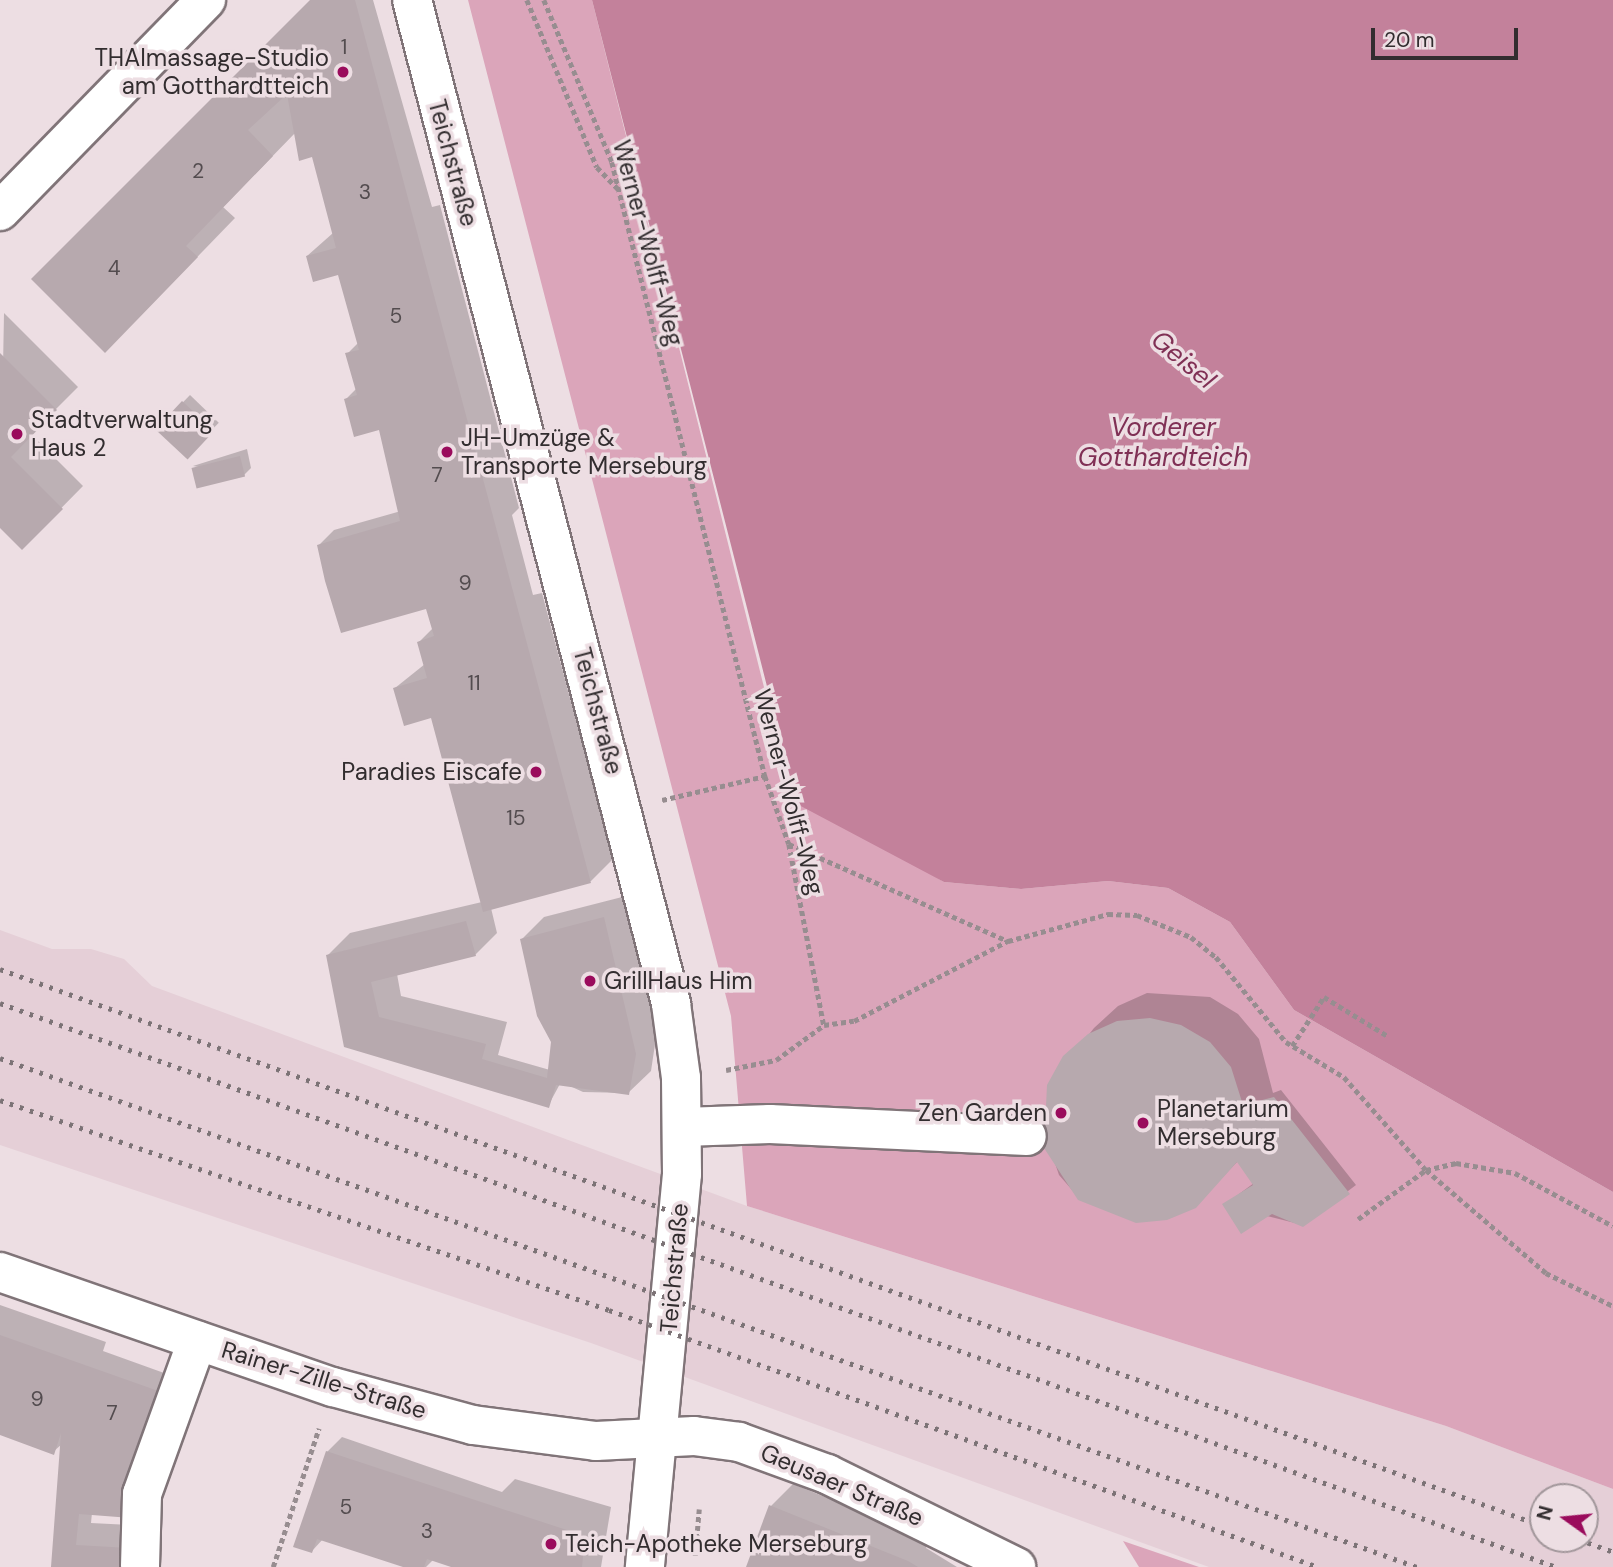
<!DOCTYPE html>
<meta charset="utf-8">
<style>
body{margin:0}
#map{position:relative;width:1613px;height:1567px;overflow:hidden;background:#eddee3;font-family:"DM Sans",sans-serif}
div>[style]{position:absolute}
[style*='--x']{left:calc(var(--x)*1px);top:calc(var(--y)*1px);width:calc(var(--w)*1px);rotate:calc(var(--a)*1deg)}
.built>*{inset:0;background:#e5cfd7}
.green>*{inset:0;background:#dba5ba}
.water>*{inset:0;background:#c3819b}
.shadow>*{inset:0;background:#0003;transform-origin:0 0}
.building>*{inset:0;background:#b7a9ae;transform-origin:0 0}
.path>*{height:4.5px;margin-top:-2.25px;transform-origin:0;background:repeating-linear-gradient(90deg,#978d90 0 5px,transparent 0 8.5px)}
.roads{filter:drop-shadow(2px 0 #807478) drop-shadow(-2px 0 #807478) drop-shadow(0 2px #807478) drop-shadow(0 -2px #807478)}
.minor>*{height:38px;margin:-19px;padding:0 19px;transform-origin:19px;border-radius:19px;background:#fff}
.rail>*{height:5px;margin-top:-2.5px;transform-origin:0;background:repeating-linear-gradient(90deg,#7c7376 0 3.5px,transparent 0 10.5px)}
.dots>*{width:19px;height:19px;translate:-50% -50%;box-sizing:border-box;border:4px solid #eddee3;border-radius:50%}
span{translate:-50% -50%;white-space:nowrap;text-align:center;line-height:1.15;-webkit-text-stroke:7px #eddee3;paint-order:stroke}
.number-label{font-size:21px;color:#534c4f}
.number-label span{-webkit-text-stroke-width:0}
.poi-label{font-size:24px;color:#322d2f}
.right{translate:-100% -50%;text-align:right}
.left{translate:0 -50%;text-align:left}
.street-label{font-size:24px;color:#322d2f}
.water-label{font-size:26px;color:#803055;font-style:italic}
.north{position:absolute;left:1529px;top:1483px;width:70px;height:70px;box-sizing:border-box;background:#eddee3;border:2px solid #a2979b;border-radius:50%;rotate:285deg;font-size:19px;font-weight:700;line-height:28px;text-align:center;color:#322d2f}
.north::after{content:'';display:block;margin:auto;width:24px;height:32px;background:#9a0b5c;clip-path:polygon(50% 0,100% 100%,50% 72%,0 100%)}
.scale{position:absolute;left:1371px;top:28px;width:147px;height:32px;box-sizing:border-box;border:4px solid #322d2f;border-top:0;padding-left:9px;font-size:21px;line-height:24px;white-space:nowrap;color:#322d2f;-webkit-text-stroke:5px #eddee3;paint-order:stroke}
</style>
<div id="map">
<div class="built">
<div style="clip-path:polygon(evenodd,0 930px,52px 949px,91px 949px,124px 959px,152px 986px,747px 1206px,1446px 1426px,1613px 1489px,1613px 1567px,1209px 1567px,591px 1343px,0 1145px,0 930px,1543px 1497px,1585px 1497px,1585px 1539px,1543px 1539px,1543px 1497px)"></div>
</div>
<div class="green">
<div style="clip-path:polygon(468px 0,592px 0,789px 787px,944px 882px,1021px 889px,1108px 881px,1168px 888px,1230px 922px,1294px 1010px,1613px 1192px,1613px 1489px,1446px 1426px,747px 1206px,731px 1016px)"></div>
<div style="clip-path:polygon(1123px 1541px,1199px 1567px,1139px 1567px)"></div>
</div>
<div class="water">
<div style="clip-path:polygon(592px 0,1613px 0,1613px 1192px,1294px 1010px,1230px 922px,1168px 888px,1108px 881px,1021px 889px,944px 882px,797px 804px)"></div>
</div>
<div class="shadow">
<div style="clip-path:polygon(313px 0,373px 0,432px 207px,440px 205px,519px 508px,512px 515px,533px 595px,542px 593px,613px 859px,591px 881px,491px 908px,497px 933px,475px 955px,397px 974px,401px 996px,507px 1022px,498px 1055px,550px 1070px,553px 1041px,522px 939px,544px 917px,626px 896px,657px 1031px,651px 1071px,628px 1093px,583px 1092px,561px 1082px,548px 1106px,346px 1046px,328px 955px,350px 933px,482px 902px,432px 716px,395px 688px,425px 664px,419px 642px,433px 628px,428px 607px,319px 545px,334px 530px,401px 511px,380px 428px,346px 399px,357px 388px,347px 354px,359px 342px,340px 273px,307px 256px,333px 233px,313px 155px,296px 132px,223px 207px,235px 218px,143px 313px)"></div>
<div style="clip-path:polygon(4px 313px,78px 387px,31px 434px,83px 486px,22px 548px,0 526px)"></div>
<div style="left:190px;top:395px;width:40px;height:47px;rotate:44deg"></div>
<div style="clip-path:polygon(247px 449px,251px 468px,244px 475px,193px 466px)"></div>
<div style="clip-path:polygon(1147px 993px,1210px 997px,1238px 1014px,1259px 1039px,1273px 1093px,1281px 1090px,1356px 1185px,1303px 1225px,1224px 1205px,1254px 1183px,1238px 1161px,1195px 1206px,1079px 1198px,1059px 1175px,1044px 1131px,1049px 1085px,1094px 1028px,1118px 1006px)"></div>
<div style="clip-path:polygon(0 1305px,106px 1342px,103px 1351px,178px 1378px,92px 1513px,91px 1523px,150px 1526px,148px 1567px,53px 1567px,62px 1444px,53px 1452px,0 1433px)"></div>
<div style="clip-path:polygon(342px 1437px,502px 1492px,515px 1479px,611px 1507px,601px 1567px,456px 1567px,434px 1559px,426px 1567px,410px 1567px,323px 1539px,312px 1551px,327px 1452px)"></div>
<div style="clip-path:polygon(793px 1484px,929px 1539px,926px 1548px,957px 1567px,748px 1567px,771px 1506px)"></div>
</div>
<div class="building">
<div style="clip-path:polygon(310px 0,355px 0,591px 883px,483px 912px,431px 718px,404px 726px,393px 688px,427px 678px,417px 642px,434px 636px,426px 609px,341px 633px,325px 581px,317px 545px,400px 521px,379px 430px,354px 437px,344px 399px,357px 395px,345px 353px,359px 350px,338px 275px,313px 282px,306px 256px,336px 248px,312px 157px,299px 161px,287px 94px,248px 130px,273px 156px,186px 246px,198px 257px,105px 353px,31px 279px)"></div>
<div style="clip-path:polygon(0 353px,57px 410px,11px 457px,63px 509px,22px 550px,0 528px)"></div>
<div style="left:182px;top:401px;width:44px;height:39px;rotate:43deg"></div>
<div style="left:240px;top:456px;width:21px;height:50px;rotate:76deg"></div>
<div style="clip-path:polygon(604px 917px,636px 1054px,629px 1095px,556px 1085px,549px 1108px,344px 1047px,326px 955px,466px 921px,476px 956px,371px 982px,379px 1017px,486px 1044px,482px 1059px,547px 1078px,551px 1042px,537px 1016px,520px 939px)"></div>
<div style="clip-path:polygon(1150px 1018px,1181px 1025px,1210px 1042px,1231px 1067px,1243px 1105px,1274px 1097px,1350px 1194px,1303px 1227px,1272px 1214px,1241px 1234px,1222px 1204px,1253px 1185px,1237px 1162px,1196px 1208px,1167px 1220px,1136px 1223px,1078px 1200px,1044px 1148px,1047px 1085px,1063px 1056px,1088px 1034px,1117px 1021px)"></div>
<div style="clip-path:polygon(0 1335px,164px 1393px,131px 1518px,79px 1514px,76px 1545px,129px 1548px,128px 1567px,51px 1567px,61px 1433px,54px 1455px,0 1435px)"></div>
<div style="clip-path:polygon(326px 1451px,585px 1536px,582px 1567px,451px 1567px,427px 1559px,424px 1567px,403px 1567px,317px 1539px,312px 1553px,293px 1547px)"></div>
<div style="clip-path:polygon(769px 1505px,908px 1561px,918px 1567px,746px 1567px)"></div>
</div>
<div class="path">
<div style="--x:527;--y:0;--w:181;--a:67.3"></div>
<div style="--x:597;--y:167;--w:32;--a:46"></div>
<div style="--x:544;--y:0;--w:176;--a:67.2"></div>
<div style="--x:612;--y:162;--w:633;--a:76.01"></div>
<div style="--x:765;--y:776;--w:72;--a:70.6"></div>
<div style="--x:789;--y:844;--w:184;--a:79.1"></div>
<div style="--x:662;--y:800;--w:106;--a:-13.1"></div>
<div style="--x:789;--y:844;--w:240;--a:23.9"></div>
<div style="--x:824;--y:1025;--w:30;--a:-8"></div>
<div style="--x:854;--y:1021;--w:174;--a:-27.5"></div>
<div style="--x:1008;--y:941;--w:104;--a:-15.1"></div>
<div style="--x:1108;--y:914;--w:29;--a:2"></div>
<div style="--x:1137;--y:915;--w:58;--a:22.2"></div>
<div style="--x:1191;--y:937;--w:32;--a:39"></div>
<div style="--x:1216;--y:957;--w:110;--a:50.5"></div>
<div style="--x:1286;--y:1042;--w:68;--a:31.1"></div>
<div style="--x:1344;--y:1077;--w:124;--a:48.6"></div>
<div style="--x:1426;--y:1170;--w:31;--a:-13"></div>
<div style="--x:1456;--y:1163;--w:60;--a:9.6"></div>
<div style="--x:1515;--y:1173;--w:111;--a:28.4"></div>
<div style="--x:1292;--y:1046;--w:59;--a:-56.9"></div>
<div style="--x:1324;--y:997;--w:75;--a:31.4"></div>
<div style="--x:726;--y:1070;--w:51;--a:-11.3"></div>
<div style="--x:776;--y:1060;--w:59;--a:-36.1"></div>
<div style="--x:1358;--y:1219;--w:84;--a:-35.8"></div>
<div style="--x:1426;--y:1170;--w:158;--a:40.6"></div>
<div style="--x:1546;--y:1273;--w:75;--a:26.2"></div>
<div style="--x:695;--y:1556;--w:47;--a:-85.1"></div>
<div style="--x:273;--y:1567;--w:146;--a:-71.7"></div>
</div>
<div class="roads">
<div class="minor">
<div style="--x:412;--y:0;--w:1037;--a:75.53"></div>
<div style="--x:671;--y:1004;--w:75;--a:82.3"></div>
<div style="--x:681;--y:1078;--w:96;--a:89.4"></div>
<div style="--x:682;--y:1174;--w:395;--a:95.4"></div>
<div style="--x:0;--y:211;--w:295;--a:-45.7"></div>
<div style="--x:683;--y:1127;--w:87;--a:-2"></div>
<div style="--x:770;--y:1124;--w:257;--a:2.7"></div>
<div style="--x:0;--y:1272;--w:352;--a:19.1"></div>
<div style="--x:333;--y:1387;--w:145;--a:15.2"></div>
<div style="--x:473;--y:1425;--w:124;--a:7.4"></div>
<div style="--x:596;--y:1441;--w:98;--a:-2.9"></div>
<div style="--x:694;--y:1436;--w:45;--a:7.6"></div>
<div style="--x:739;--y:1442;--w:94;--a:20"></div>
<div style="--x:827;--y:1474;--w:211;--a:26.2"></div>
<div style="--x:140;--y:1566;--w:72;--a:-88.4"></div>
<div style="--x:142;--y:1494;--w:163;--a:-70.2"></div>
</div>
</div>
<div class="rail">
<div style="--x:0;--y:969;--w:1640;--a:19.85"></div>
<div style="--x:0;--y:1003;--w:1655;--a:19.92"></div>
<div style="--x:0;--y:1058;--w:1506;--a:19.76"></div>
<div style="--x:0;--y:1100;--w:644;--a:19.03"></div>
<div style="--x:609;--y:1310;--w:754;--a:19.92"></div>
<div style="--x:1578;--y:1539;--w:37;--a:20"></div>
</div>
<div class="dots">
<div style="left:343px;top:72px;background:#9a0b5c"></div>
<div style="left:17px;top:434px;background:#9a0b5c"></div>
<div style="left:447px;top:452px;background:#9a0b5c"></div>
<div style="left:536px;top:772px;background:#9a0b5c"></div>
<div style="left:590px;top:981px;background:#9a0b5c"></div>
<div style="left:1061px;top:1113px;background:#9a0b5c"></div>
<div style="left:1143px;top:1123px;background:#9a0b5c"></div>
<div style="left:551px;top:1544px;background:#9a0b5c"></div>
</div>
<div class="number-label">
<span style="left:344px;top:47px">1</span>
<span style="left:198px;top:171px">2</span>
<span style="left:365px;top:192px">3</span>
<span style="left:114px;top:268px">4</span>
<span style="left:396px;top:316px">5</span>
<span style="left:437px;top:475px">7</span>
<span style="left:465px;top:583px">9</span>
<span style="left:474px;top:683px">11</span>
<span style="left:516px;top:818px">15</span>
<span style="left:37px;top:1399px">9</span>
<span style="left:112px;top:1413px">7</span>
<span style="left:346px;top:1507px">5</span>
<span style="left:427px;top:1531px">3</span>
</div>
<div class="poi-label">
<span class="right" style="left:329px;top:72px">THAImassage-Studio<br>am Gotthardtteich</span>
<span class="left" style="left:31px;top:434px">Stadtverwaltung<br>Haus 2</span>
<span class="left" style="left:461px;top:452px">JH-Umzüge &amp;<br>Transporte Merseburg</span>
<span class="right" style="left:522px;top:772px">Paradies Eiscafe</span>
<span class="left" style="left:604px;top:981px">GrillHaus Him</span>
<span class="left" style="left:1157px;top:1123px">Planetarium<br>Merseburg</span>
<span class="right" style="left:1047px;top:1113px">Zen Garden</span>
<span class="left" style="left:565px;top:1544px">Teich-Apotheke Merseburg</span>
</div>
<div class="street-label">
<span style="left:453px;top:163px;rotate:75deg">Teichstraße</span>
<span style="left:648px;top:243px;rotate:75deg">Werner-Wolff-Weg</span>
<span style="left:598px;top:711px;rotate:75deg">Teichstraße</span>
<span style="left:789px;top:792px;rotate:75deg">Werner-Wolff-Weg</span>
<span style="left:674px;top:1268px;rotate:-85deg">Teichstraße</span>
<span style="left:324px;top:1380px;rotate:17deg">Rainer-Zille-Straße</span>
<span style="left:842px;top:1485px;rotate:23deg">Geusaer Straße</span>
</div>
<div class="water-label">
<span style="left:1183px;top:360px;rotate:40deg">Geisel</span>
<span style="left:1163px;top:443px">Vorderer<br>Gotthardteich</span>
</div>
<div class="north">N</div>
<div class="scale">20 m</div>
</div>
